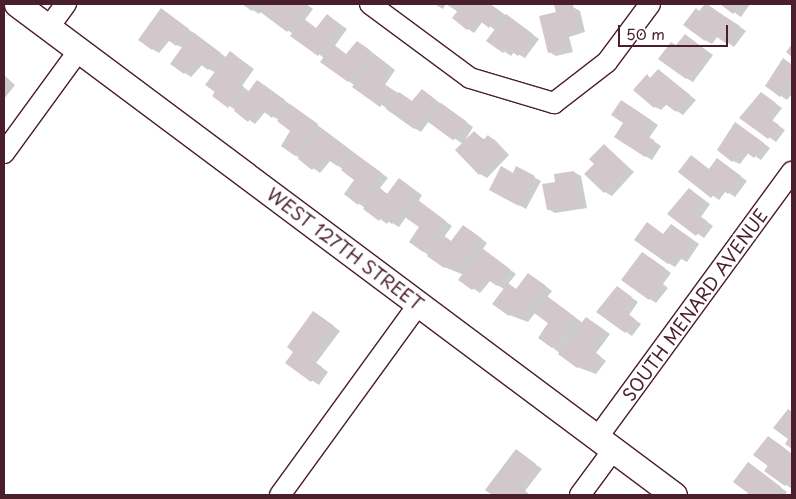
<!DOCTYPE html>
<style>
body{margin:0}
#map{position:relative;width:796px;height:499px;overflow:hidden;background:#fff;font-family:"Playpen Sans",sans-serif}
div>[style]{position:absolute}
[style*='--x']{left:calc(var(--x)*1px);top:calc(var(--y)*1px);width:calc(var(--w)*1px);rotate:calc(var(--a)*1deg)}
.shadow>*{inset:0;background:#0003}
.building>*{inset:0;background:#d2c7cb;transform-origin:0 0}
.roads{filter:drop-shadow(1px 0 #4a1f2b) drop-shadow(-1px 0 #4a1f2b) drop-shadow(0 1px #4a1f2b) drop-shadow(0 -1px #4a1f2b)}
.minor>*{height:20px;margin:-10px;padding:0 10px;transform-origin:10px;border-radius:10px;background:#fff}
.major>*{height:25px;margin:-12.5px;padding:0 12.5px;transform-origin:12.5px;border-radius:12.5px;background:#fff}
span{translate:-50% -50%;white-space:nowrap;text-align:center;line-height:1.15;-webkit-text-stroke:4px #fff;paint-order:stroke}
.street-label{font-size:18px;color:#4a1f2b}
.frame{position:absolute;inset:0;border:5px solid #4a1f2b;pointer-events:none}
.scale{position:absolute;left:618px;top:25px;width:110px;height:22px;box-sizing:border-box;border:2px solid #4a1f2b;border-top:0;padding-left:6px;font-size:15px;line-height:18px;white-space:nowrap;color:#4a1f2b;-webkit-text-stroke:4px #fff;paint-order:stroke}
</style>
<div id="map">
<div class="shadow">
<div style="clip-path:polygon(244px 4px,306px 4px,313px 9px,304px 21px,317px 29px,334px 20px,347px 29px,334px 47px,347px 55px,357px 42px,364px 46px,395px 70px,385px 85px,413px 102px,429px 95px,473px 127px,464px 142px,474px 132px,485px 140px,488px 136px,495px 140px,509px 155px,487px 178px,480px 174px,463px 144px,429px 121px,421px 132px,414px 128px,322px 62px,324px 58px,293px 34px,261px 11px,259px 14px)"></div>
<div style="clip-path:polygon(434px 4px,490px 4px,539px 39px,525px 58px,514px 52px,511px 56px,487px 40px,495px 30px,483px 21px,474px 33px,468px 29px,458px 12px,446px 4px,443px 9px)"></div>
<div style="clip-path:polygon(707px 4px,746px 31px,734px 47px,718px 36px,712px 44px,705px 40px,700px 12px)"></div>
<div style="clip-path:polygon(722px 4px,750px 4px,741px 17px)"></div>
<div style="clip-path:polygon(573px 7px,580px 11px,585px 32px,569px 37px,573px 52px,556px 56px,549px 52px,557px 13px)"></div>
<div style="clip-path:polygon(168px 14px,227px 58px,237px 57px,254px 69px,242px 86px,250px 92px,264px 85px,388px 178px,379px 189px,388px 194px,399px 179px,422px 195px,418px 202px,452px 226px,444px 237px,452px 242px,470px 230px,487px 243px,482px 250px,516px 274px,508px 284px,517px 290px,535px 278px,552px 291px,547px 297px,583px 323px,593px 322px,610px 334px,596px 353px,606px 361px,596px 374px,577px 367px,552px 347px,549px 323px,535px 313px,528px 322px,509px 315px,504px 289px,490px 281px,480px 293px,460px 280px,464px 275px,444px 267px,411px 242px,420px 227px,406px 217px,399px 227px,389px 221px,387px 224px,346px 194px,356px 179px,343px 169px,330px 161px,320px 173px,295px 155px,292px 131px,279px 120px,265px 112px,255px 124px,214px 95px,216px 73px,202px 65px,191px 77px,185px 73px,183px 48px,169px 41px,159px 53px,152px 49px)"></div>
<div style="clip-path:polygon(692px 40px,713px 55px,693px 82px,686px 78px,677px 47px)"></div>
<div style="clip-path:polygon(783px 59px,792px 65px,792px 94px,787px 100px,766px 86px)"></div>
<div style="clip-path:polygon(658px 70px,696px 100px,683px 115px,667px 104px,661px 110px,655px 107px,647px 76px,651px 79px)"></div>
<div style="clip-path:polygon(4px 75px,15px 85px,4px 99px)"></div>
<div style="clip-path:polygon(768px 98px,782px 108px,772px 121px,785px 130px,776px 142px,741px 118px)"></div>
<div style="clip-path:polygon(628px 105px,658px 125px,649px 138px,661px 146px,652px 160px,645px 156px)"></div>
<div style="clip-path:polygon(742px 128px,770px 148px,761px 160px,749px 152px,740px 164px,733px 161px)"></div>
<div style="clip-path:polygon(604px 145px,634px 172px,612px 196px,605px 192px,595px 164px)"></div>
<div style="clip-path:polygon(724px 164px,747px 181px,735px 197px,726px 191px,719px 200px,679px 172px,710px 170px)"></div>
<div style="clip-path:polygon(517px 168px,541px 181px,526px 209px,490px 189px,513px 174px)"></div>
<div style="clip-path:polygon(574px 172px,581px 176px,587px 208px,555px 213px,548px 209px,556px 183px)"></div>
<div style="clip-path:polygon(696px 194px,710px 204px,701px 217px,713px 226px,704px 238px,669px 214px)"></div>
<div style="clip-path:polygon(672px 225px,699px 244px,687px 262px,681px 259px,675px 267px,668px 263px,664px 235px)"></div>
<div style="clip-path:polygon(649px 257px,671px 273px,663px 284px,668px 288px,656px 303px,650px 299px)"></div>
<div style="clip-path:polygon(624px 292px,638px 302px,629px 315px,641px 324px,632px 336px,598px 312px)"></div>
<div style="clip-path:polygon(320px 316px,340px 331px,316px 363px,328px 372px,319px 385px,286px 363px)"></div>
<div style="clip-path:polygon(775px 441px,792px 454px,792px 489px,766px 470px)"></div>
<div style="clip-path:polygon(523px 455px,542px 469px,525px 491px,530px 495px,494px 495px,487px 490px)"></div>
<div style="clip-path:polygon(755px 468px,787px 492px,785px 495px,748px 495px)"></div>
</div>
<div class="building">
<div style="clip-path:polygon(242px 4px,257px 4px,252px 11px)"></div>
<div style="clip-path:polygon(265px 4px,307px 4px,287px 32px,259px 11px)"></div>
<div style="clip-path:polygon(463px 4px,490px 4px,501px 12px,489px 28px,476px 18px,467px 30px,452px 18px)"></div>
<div style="clip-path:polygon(561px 4px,573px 5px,579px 29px,563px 33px,566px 48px,548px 53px,539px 16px,556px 12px,554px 5px)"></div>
<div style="clip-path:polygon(705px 4px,740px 26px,727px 44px,711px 33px,705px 41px,683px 25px,696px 8px,699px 11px)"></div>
<div style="clip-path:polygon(720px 4px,741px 4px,733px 14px)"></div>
<div style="clip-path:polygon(161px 8px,189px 29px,176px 46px,163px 36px,152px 50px,138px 40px)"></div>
<div style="clip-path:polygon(327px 14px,341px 25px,318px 56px,290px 36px,303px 18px,316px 28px)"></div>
<div style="clip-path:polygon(506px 14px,533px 34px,518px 56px,507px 48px,503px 53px,486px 41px)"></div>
<div style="clip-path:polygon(193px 32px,221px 53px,208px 70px,195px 60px,184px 74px,170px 64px)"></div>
<div style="clip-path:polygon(685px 34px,707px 51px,686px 79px,658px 59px,671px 42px,676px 45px)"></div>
<div style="clip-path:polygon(357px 41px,371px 51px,348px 82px,320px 62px,333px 44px,346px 54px)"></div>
<div style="clip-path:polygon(792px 44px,792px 57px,786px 52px)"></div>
<div style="clip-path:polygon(230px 51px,248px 65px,236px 81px,244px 87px,228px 108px,212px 96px,215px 92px,205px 85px)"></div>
<div style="clip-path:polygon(375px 55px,389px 66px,379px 80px,393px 90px,380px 107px,352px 87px)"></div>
<div style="clip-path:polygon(783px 58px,792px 65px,792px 86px,789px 84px,780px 97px,765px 86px)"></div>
<div style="clip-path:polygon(658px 69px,690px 95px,676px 112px,660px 100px,654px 108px,633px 90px,647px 74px,650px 78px)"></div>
<div style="clip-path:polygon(4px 76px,9px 80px,4px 87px)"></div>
<div style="clip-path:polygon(257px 80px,285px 100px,272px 118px,259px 108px,248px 122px,234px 111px)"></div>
<div style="clip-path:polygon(422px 89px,436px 100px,414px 129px,386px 109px,399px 92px,412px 101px)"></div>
<div style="clip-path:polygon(761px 92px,776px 103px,766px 116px,779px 125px,768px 139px,739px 118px)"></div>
<div style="clip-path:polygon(621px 100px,651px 120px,643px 133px,655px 141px,645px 157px,614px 137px,623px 123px,611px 115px)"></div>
<div style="left:441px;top:103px;width:32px;height:23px;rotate:36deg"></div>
<div style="clip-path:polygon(290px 104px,318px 124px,295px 156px,281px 146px,290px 131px,277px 121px)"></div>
<div style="clip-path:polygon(735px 122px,764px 143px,754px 158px,742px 149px,732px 162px,717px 150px)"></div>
<div style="clip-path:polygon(321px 128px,349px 149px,337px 166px,323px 156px,312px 170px,298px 159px)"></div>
<div style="clip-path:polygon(474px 131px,483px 140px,488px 135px,503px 151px,479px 175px,455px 150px)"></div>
<div style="clip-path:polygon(604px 144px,628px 167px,604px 193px,584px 174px,594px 164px,589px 159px)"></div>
<div style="clip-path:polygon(354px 153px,382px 173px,358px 205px,344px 194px,354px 180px,341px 170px)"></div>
<div style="clip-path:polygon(691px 155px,709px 169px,717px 158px,741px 176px,728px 194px,719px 187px,711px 198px,678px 172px)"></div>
<div style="clip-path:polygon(501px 166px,513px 173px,516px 166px,535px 176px,519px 206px,489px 190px)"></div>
<div style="clip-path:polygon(574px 171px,580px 204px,547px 210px,542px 184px,555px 182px,554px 174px)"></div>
<div style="clip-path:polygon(399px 178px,416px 191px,392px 224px,382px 217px,379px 221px,363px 209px,379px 187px,387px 194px)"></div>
<div style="clip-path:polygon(689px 188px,704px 200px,695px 213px,707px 221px,696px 236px,667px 214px)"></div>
<div style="clip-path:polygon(418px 200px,446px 221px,423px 252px,409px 242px,419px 227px,406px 218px)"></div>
<div style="clip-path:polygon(647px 222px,663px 234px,671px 224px,693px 240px,679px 259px,674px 255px,668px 264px,634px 240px)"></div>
<div style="clip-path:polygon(463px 225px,481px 238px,456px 271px,447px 264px,444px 268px,427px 256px,443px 235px,451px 241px)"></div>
<div style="clip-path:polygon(482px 248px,510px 269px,497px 286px,484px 277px,472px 290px,458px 280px)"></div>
<div style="clip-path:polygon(642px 252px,665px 268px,657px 279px,662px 283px,649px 300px,621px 280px)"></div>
<div style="clip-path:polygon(528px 273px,546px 286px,521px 319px,511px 312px,509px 316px,492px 304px,508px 283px,516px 289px)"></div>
<div style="clip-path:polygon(617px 286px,632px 297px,623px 310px,635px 319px,625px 333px,596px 312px)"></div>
<div style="clip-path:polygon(547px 296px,575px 317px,552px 348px,538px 338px,548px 323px,534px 313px)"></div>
<div style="clip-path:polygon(313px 311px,334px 326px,310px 359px,322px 367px,311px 382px,285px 363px,293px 352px,287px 347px)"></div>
<div style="clip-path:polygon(586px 317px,604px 330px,590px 348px,600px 356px,589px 371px,580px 364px,577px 368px,558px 354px)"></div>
<div style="clip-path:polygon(788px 409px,792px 412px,792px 449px,785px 444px,788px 439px,773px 428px)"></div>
<div style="clip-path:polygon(768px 436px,792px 454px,792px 476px,785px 486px,764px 471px,768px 466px,753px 455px)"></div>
<div style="clip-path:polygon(516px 449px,536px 464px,519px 486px,530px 495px,492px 495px,485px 490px)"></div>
<div style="clip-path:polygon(748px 462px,781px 487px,775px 495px,746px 495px,748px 493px,733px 482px)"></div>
</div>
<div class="roads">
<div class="minor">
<div style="--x:370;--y:4;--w:124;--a:36.5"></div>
<div style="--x:470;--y:78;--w:88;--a:16.6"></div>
<div style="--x:554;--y:103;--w:67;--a:-37.7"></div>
<div style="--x:607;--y:62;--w:72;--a:-53.4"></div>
<div style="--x:49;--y:27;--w:29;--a:-54"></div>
<div style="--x:4;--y:153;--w:127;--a:-53.9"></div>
<div style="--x:597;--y:438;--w:330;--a:-53.8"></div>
<div style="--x:280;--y:495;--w:236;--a:-54"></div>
<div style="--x:580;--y:495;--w:56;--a:-53.7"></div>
</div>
<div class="major">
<div style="--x:17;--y:4;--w:820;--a:36.77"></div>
</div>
</div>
<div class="street-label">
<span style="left:345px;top:249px;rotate:37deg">WEST 127TH STREET</span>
<span style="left:695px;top:305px;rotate:-54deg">SOUTH MENARD AVENUE</span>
</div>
<div class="frame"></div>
<div class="scale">50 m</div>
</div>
